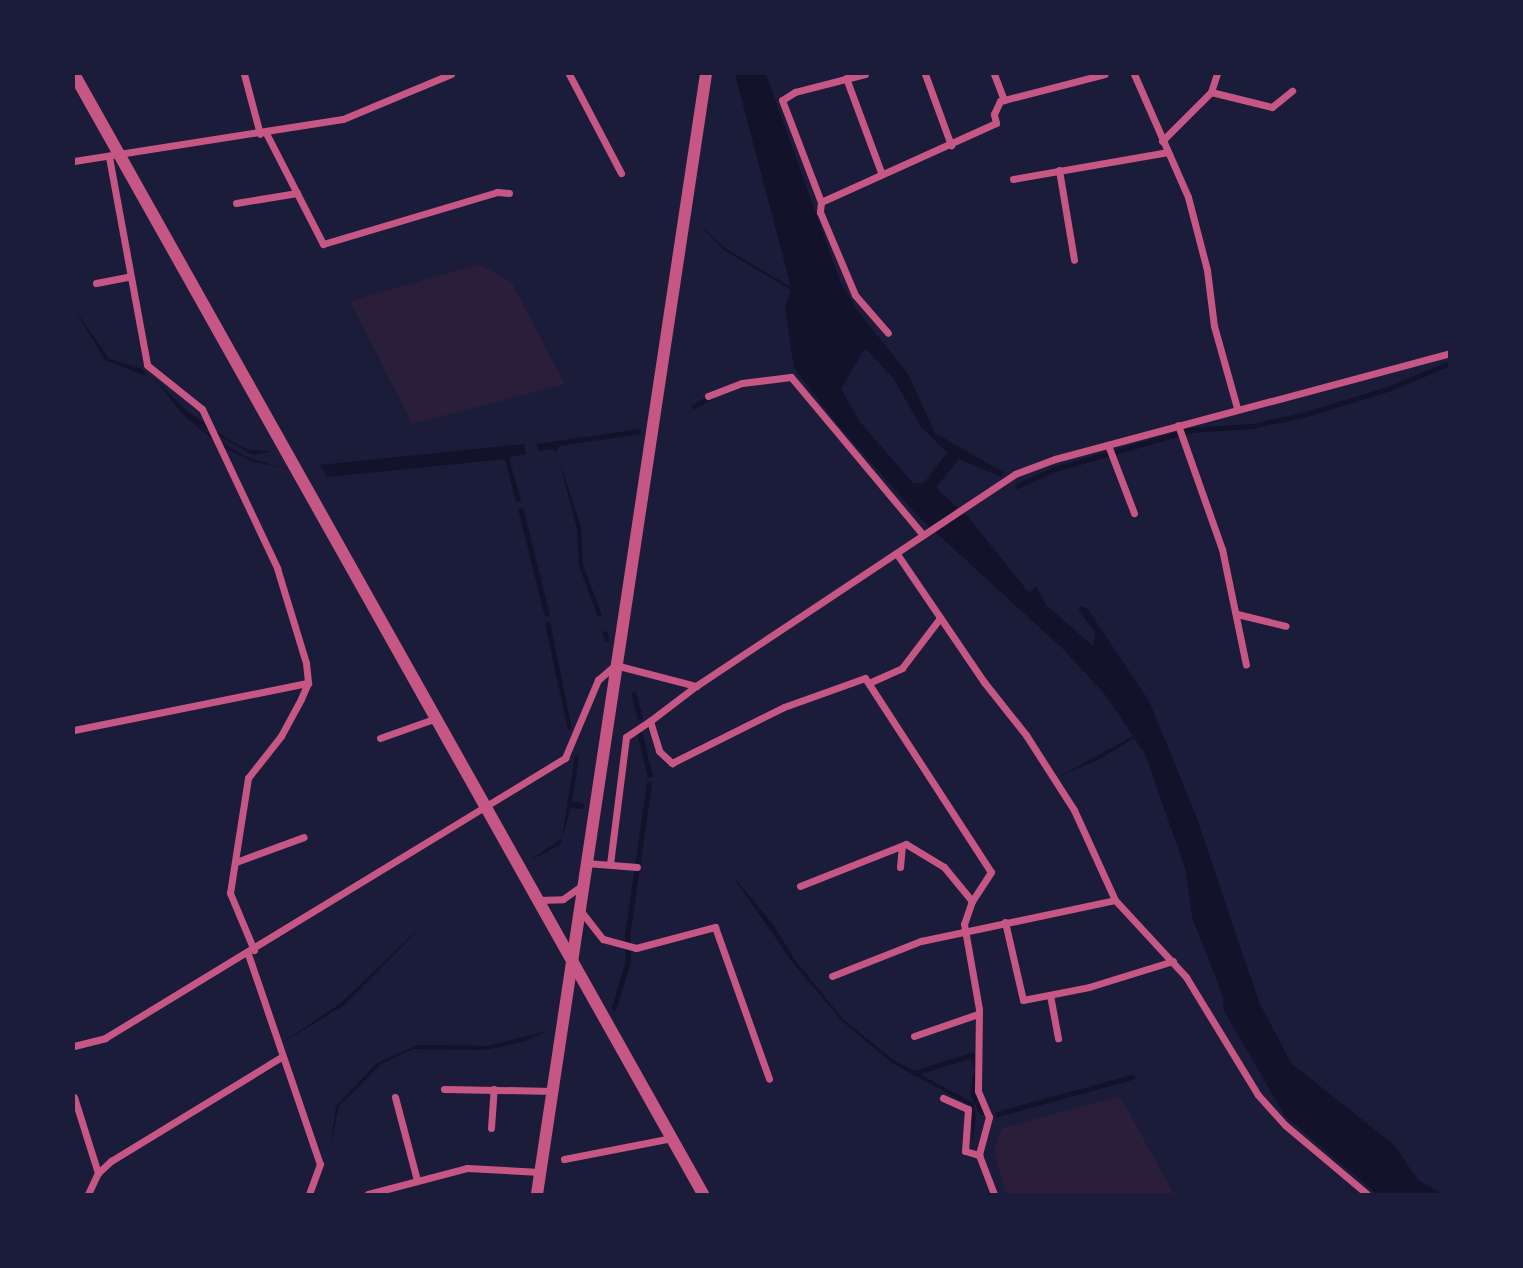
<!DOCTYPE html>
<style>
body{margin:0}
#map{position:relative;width:1523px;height:1268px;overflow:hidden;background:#1b1b3a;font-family:Rubik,sans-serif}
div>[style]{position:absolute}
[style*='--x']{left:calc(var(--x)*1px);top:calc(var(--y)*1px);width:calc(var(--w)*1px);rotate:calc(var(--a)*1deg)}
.green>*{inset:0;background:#2a1e3b}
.water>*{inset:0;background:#12122b;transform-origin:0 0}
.stream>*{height:4.5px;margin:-2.25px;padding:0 2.25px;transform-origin:2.25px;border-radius:2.25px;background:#12122b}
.minor>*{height:7px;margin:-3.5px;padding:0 3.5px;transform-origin:3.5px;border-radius:3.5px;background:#c65784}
.tertiary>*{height:12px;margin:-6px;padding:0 6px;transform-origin:6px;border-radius:6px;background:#c65784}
span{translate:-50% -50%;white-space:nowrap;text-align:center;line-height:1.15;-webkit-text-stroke:5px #1b1b3a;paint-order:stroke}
.frame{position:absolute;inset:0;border:75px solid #1b1b3a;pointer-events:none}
</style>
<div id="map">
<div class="green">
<div style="clip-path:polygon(479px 264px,512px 283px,565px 384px,412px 424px,350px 301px)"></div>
<div style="clip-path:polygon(1120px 1096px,1174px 1194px,1006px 1194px,994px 1151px,1002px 1128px)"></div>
</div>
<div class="water">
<div style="clip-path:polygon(evenodd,735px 74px,766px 74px,840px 281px,857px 310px,908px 374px,935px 433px,1003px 472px,1001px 477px,959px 459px,937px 486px,938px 490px,967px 516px,1025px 588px,1030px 592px,1036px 586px,1046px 605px,1093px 646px,1095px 632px,1079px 611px,1080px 606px,1087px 608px,1149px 701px,1195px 813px,1259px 1002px,1291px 1063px,1394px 1145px,1418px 1180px,1443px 1194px,1377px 1194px,1285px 1116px,1223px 1009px,1224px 999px,1192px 917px,1186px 871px,1145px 754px,1134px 738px,1098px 760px,1062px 775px,1133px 736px,1104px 693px,1063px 649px,918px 516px,838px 425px,794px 368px,785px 307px,791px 290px,724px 250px,698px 223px,726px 249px,791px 287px,735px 74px,865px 348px,894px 379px,921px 427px,947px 453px,923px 484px,913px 483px,860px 422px,841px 389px,865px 348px)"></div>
<div style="clip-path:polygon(74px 308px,109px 359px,142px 369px,146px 376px,105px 360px)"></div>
<div style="clip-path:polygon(155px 380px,187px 411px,231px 441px,249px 450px,273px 451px,253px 455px,196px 423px,216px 439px,244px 456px,281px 468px,254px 462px,222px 447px,184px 416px)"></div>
<div style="clip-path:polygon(640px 429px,641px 434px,559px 446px,556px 453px,554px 449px,538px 451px,537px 444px)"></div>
<div style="clip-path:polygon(524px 444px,526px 454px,509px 457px,521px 501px,516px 502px,505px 459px,327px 477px,320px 465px)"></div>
<div style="clip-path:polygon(559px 460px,581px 527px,583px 565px,602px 615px,598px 617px,579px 566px,577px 529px)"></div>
<div style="left:523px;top:508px;width:111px;height:5px;rotate:76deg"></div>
<div style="clip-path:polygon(550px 622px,572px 729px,568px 730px,545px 623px)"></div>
<div style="clip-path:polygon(575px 756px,579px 756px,572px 801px,584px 804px,583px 809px,571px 808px,560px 845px,529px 861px,562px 838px)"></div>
<div style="clip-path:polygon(731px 874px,773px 924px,795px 960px,843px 1019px,892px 1059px,973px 1103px,976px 1115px,973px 1143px,971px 1106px,892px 1063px,842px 1021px,793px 963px)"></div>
<div style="clip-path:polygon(428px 920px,343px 1006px,283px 1042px,341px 1003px)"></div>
<div style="clip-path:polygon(547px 1031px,523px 1042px,484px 1050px,413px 1049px,381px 1064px,339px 1106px,331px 1143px,336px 1106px,377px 1063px,418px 1045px,487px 1046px)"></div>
</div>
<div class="stream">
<div style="--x:694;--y:406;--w:19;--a:-28"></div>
<div style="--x:1017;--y:486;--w:42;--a:-24.1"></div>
<div style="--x:1055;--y:469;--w:141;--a:-16"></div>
<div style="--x:1191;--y:430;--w:61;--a:-3.8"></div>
<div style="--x:1252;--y:426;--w:55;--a:-12.5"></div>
<div style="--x:1306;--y:414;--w:86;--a:-17"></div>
<div style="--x:1388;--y:389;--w:67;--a:-22.8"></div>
<div style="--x:605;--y:633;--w:6;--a:72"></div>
<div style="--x:634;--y:694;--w:24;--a:75"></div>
<div style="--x:640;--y:733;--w:43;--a:76.6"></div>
<div style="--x:614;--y:1008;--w:49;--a:-73.4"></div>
<div style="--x:628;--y:961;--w:25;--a:-92"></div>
<div style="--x:627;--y:936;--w:154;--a:-81.8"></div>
<div style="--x:914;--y:1073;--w:61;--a:-17.2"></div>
<div style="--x:972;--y:1055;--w:12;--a:70"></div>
<div style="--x:975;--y:1075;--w:20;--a:96"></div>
<div style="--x:973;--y:1095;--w:19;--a:62"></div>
<div style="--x:997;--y:1114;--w:140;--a:-15.3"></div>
</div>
<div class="minor">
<div style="--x:244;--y:74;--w:62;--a:75.1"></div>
<div style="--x:569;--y:74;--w:112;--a:62.3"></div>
<div style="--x:865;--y:74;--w:72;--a:165.6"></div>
<div style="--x:795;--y:92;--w:15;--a:148"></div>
<div style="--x:782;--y:100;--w:109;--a:69.1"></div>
<div style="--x:821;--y:202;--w:192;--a:-24.3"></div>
<div style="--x:996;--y:123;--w:9;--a:-103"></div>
<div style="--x:994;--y:114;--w:14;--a:-65"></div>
<div style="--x:1000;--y:101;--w:108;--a:-14.4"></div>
<div style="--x:925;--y:74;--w:76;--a:69.9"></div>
<div style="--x:994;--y:74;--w:28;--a:69"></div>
<div style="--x:1134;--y:74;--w:134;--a:66.3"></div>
<div style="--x:1188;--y:197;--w:75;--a:75.4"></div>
<div style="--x:1207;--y:270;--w:56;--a:82.9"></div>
<div style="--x:1214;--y:326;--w:85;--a:74.3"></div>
<div style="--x:846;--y:78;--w:100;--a:69.6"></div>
<div style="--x:1211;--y:92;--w:63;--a:13.8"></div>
<div style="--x:1272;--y:107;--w:26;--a:-39"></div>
<div style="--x:266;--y:133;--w:125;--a:62.8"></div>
<div style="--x:323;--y:244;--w:182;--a:-16.6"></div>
<div style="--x:497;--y:192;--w:12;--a:5"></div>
<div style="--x:1162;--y:141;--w:69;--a:-45"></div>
<div style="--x:1211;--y:92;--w:19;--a:-72"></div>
<div style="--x:109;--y:157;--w:211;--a:79.6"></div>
<div style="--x:147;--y:365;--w:70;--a:38.7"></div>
<div style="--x:202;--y:409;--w:176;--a:64.7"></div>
<div style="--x:277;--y:568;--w:99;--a:73"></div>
<div style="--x:306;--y:663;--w:20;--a:84"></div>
<div style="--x:308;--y:683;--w:17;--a:114"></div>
<div style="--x:301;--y:699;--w:42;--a:118.4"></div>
<div style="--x:281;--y:736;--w:53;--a:128.2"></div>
<div style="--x:248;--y:778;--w:116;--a:98.9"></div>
<div style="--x:230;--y:893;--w:62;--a:67.2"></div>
<div style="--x:74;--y:161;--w:272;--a:-8.9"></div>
<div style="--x:343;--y:119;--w:117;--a:-22.6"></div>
<div style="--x:1059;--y:170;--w:91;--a:80.5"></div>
<div style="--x:1013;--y:179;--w:156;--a:-9.9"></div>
<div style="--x:821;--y:202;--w:10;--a:96"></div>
<div style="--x:820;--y:212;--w:90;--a:67.1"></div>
<div style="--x:855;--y:295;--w:50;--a:49"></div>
<div style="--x:236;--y:203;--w:62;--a:-9.3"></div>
<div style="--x:96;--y:283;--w:33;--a:-11"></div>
<div style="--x:708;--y:396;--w:36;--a:-21"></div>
<div style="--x:742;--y:383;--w:49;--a:-7"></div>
<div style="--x:791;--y:377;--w:206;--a:50.1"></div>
<div style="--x:1178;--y:425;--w:132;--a:70.5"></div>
<div style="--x:1222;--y:549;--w:118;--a:78.3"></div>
<div style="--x:1108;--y:445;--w:73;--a:69.1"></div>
<div style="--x:897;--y:554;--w:155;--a:55.8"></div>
<div style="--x:984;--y:682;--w:68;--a:51.6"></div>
<div style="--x:1026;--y:735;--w:89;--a:57.4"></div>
<div style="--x:1074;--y:810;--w:99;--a:65.5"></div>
<div style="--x:1115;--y:900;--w:105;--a:47.3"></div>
<div style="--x:1186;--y:977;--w:138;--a:58.6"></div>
<div style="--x:1258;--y:1095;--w:40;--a:48"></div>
<div style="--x:1285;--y:1125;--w:107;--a:40.1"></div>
<div style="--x:1237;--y:614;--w:50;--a:13.8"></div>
<div style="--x:871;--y:682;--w:34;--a:-24"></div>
<div style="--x:902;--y:668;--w:63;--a:-52.8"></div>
<div style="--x:696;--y:686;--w:58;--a:142.7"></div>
<div style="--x:650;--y:721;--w:31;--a:73"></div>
<div style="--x:659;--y:751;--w:18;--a:43"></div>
<div style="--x:672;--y:763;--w:125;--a:-26.6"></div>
<div style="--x:784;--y:707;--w:86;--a:-19.7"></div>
<div style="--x:865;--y:678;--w:231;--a:57"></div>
<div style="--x:991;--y:872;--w:35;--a:123"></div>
<div style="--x:972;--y:901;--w:24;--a:109"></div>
<div style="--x:964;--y:924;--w:86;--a:80"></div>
<div style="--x:979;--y:1009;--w:82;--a:90.7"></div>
<div style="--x:978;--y:1091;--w:28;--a:67"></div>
<div style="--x:989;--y:1117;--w:39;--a:105"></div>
<div style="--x:979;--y:1155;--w:42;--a:69"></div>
<div style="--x:74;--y:730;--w:239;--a:-11.4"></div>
<div style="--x:380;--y:738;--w:57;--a:-19.4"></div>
<div style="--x:236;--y:862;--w:72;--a:-20.2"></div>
<div style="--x:586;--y:863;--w:51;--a:4.5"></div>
<div style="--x:610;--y:864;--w:128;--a:-82.8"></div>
<div style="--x:626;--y:737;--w:29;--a:-34"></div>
<div style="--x:900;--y:867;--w:21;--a:-85"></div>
<div style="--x:800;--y:886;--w:114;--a:-21.6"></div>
<div style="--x:906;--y:844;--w:44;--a:31.2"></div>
<div style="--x:944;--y:867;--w:44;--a:50.5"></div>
<div style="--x:539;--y:900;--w:24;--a:-2"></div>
<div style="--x:563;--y:899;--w:24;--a:-35"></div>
<div style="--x:580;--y:910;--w:37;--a:52"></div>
<div style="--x:603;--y:939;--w:34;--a:15"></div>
<div style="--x:636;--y:948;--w:82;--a:-14.9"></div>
<div style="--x:715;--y:927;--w:161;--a:70.4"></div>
<div style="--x:1005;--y:922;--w:80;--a:77"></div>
<div style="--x:1023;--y:1000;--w:67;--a:-11.1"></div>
<div style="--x:1089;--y:987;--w:88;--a:-17.2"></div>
<div style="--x:248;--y:954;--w:222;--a:71.1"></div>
<div style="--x:320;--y:1164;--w:32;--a:110"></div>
<div style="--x:832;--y:976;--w:96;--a:-21.5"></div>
<div style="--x:921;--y:941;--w:198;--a:-11.9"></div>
<div style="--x:1050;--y:995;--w:44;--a:79.5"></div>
<div style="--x:914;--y:1036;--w:68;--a:-19"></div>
<div style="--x:74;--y:1046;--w:32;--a:-14"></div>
<div style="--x:105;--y:1038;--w:539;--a:-31.33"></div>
<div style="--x:565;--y:758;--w:85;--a:-67.1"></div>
<div style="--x:598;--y:680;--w:23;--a:-41"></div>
<div style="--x:615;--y:665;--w:84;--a:14.5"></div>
<div style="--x:696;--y:686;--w:383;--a:-33.6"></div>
<div style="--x:1015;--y:474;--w:43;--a:-20.6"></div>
<div style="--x:1055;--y:459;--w:409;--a:-15"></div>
<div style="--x:444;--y:1089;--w:110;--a:1"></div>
<div style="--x:74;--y:1097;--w:80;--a:72.5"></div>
<div style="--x:395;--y:1097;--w:86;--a:75.2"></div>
<div style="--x:943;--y:1098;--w:27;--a:24"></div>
<div style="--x:968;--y:1109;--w:42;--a:94.1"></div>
<div style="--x:965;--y:1151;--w:15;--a:16"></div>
<div style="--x:491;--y:1128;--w:39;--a:-86"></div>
<div style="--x:564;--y:1159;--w:110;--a:-11"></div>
<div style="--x:88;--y:1194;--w:23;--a:-65"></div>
<div style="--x:98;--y:1173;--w:18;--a:-43"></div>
<div style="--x:111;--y:1161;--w:198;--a:-31.4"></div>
<div style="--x:368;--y:1194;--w:102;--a:-14.7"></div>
<div style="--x:467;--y:1168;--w:73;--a:3.1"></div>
</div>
<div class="tertiary">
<div style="--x:74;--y:74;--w:1285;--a:60.68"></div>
<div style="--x:537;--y:1194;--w:1133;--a:-81.42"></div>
</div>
<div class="frame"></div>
</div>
